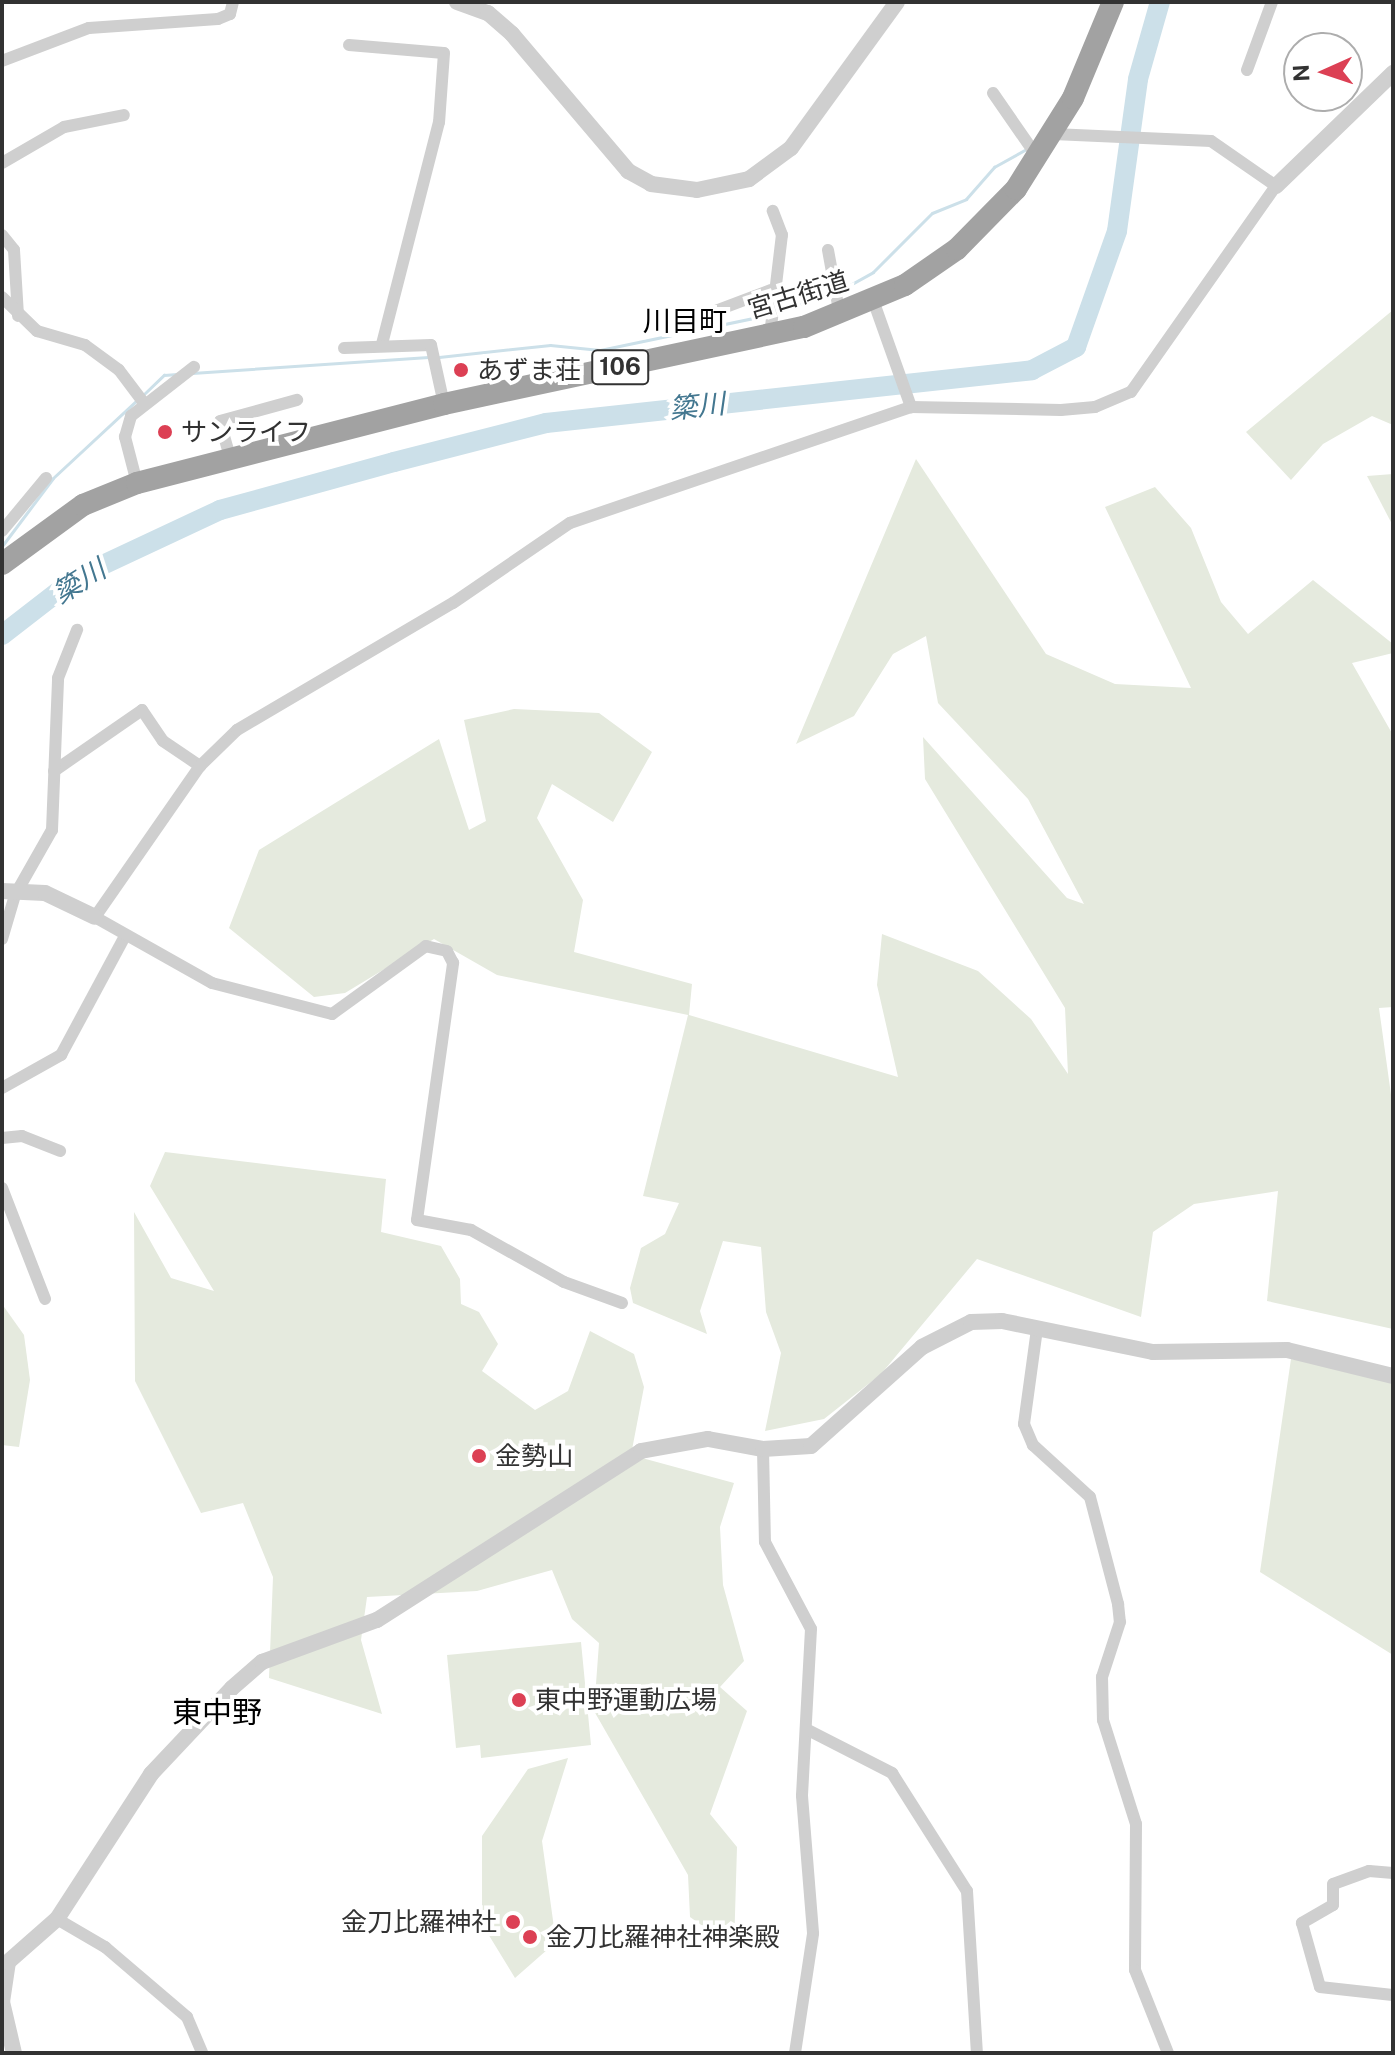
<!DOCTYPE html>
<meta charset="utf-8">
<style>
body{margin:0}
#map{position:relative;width:1395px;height:2055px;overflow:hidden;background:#fff;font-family:"Public Sans","Noto Sans JP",sans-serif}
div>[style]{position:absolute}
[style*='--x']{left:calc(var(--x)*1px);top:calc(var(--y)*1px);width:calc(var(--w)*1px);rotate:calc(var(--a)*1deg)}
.green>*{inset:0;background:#e5eade}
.stream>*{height:3px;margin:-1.5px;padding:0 1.5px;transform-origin:1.5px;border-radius:1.5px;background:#cce0e9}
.river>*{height:20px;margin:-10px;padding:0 10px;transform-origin:10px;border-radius:10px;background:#cce0e9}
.minor>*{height:12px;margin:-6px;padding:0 6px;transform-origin:6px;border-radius:6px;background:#cfcfcf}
.tertiary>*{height:16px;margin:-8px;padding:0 8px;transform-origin:8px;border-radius:8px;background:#cfcfcf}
.trunk>*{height:22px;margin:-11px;padding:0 11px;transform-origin:11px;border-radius:11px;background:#a2a2a2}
.dots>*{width:22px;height:22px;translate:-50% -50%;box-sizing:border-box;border:4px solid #fff;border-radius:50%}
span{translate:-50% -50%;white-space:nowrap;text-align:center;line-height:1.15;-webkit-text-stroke:8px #fff;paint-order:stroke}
.shield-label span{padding:2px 6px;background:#fff;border:2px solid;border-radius:6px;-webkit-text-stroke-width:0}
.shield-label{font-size:24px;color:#323232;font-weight:700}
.street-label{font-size:26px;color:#323232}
.poi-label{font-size:26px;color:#323232}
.left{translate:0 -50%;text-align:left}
.right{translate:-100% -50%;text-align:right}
.neighbourhood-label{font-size:28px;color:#000}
.water-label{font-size:28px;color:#437790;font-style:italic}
.quarter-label{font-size:30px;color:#000}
.frame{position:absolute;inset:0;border:4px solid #323232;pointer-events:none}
.north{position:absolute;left:1283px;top:32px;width:80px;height:80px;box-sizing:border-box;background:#fff;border:2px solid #adadad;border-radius:50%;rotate:267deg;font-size:22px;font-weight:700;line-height:32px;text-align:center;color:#323232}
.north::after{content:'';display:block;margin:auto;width:28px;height:36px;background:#dc4054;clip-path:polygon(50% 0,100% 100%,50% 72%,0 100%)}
</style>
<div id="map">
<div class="green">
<div style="clip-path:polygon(1393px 310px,1393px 425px,1372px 416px,1323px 444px,1291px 480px,1246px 432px)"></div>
<div style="clip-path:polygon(916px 459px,1046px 654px,1115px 684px,1191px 688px,1105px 507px,1155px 487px,1191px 528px,1221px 602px,1248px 634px,1313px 580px,1393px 644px,1393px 653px,1352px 663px,1393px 735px,1393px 1007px,1379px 1008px,1393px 1109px,1393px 1329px,1267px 1301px,1278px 1191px,1194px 1204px,1153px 1232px,1141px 1317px,977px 1259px,881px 1374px,824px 1419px,765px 1431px,781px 1353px,766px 1312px,761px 1247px,723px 1241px,700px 1311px,707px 1334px,633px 1303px,630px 1288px,641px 1248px,665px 1234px,679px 1203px,643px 1196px,688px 1015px,497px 975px,434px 939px,345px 993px,314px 997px,229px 928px,259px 850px,439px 739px,469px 830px,486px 821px,464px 720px,514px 709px,599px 713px,652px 752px,613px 822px,552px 784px,537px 818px,583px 900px,574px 952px,692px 984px,689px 1015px,898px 1077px,877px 985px,882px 934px,978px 971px,1031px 1019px,1068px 1074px,1065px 1008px,925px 779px,923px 737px,1067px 898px,1084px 904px,1028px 799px,938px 703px,926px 636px,893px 654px,854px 716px,796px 744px)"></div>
<div style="clip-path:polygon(1393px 474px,1393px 526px,1367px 476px)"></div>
<div style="clip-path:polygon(165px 1152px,386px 1179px,381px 1232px,441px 1246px,460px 1279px,461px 1304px,479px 1312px,498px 1344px,482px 1371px,535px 1410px,568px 1391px,590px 1331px,634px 1354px,644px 1387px,631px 1455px,734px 1483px,720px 1527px,723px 1585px,744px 1661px,720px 1687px,747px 1711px,710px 1814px,737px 1847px,734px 1948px,690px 1917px,688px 1875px,594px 1711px,599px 1643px,572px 1619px,552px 1570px,477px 1591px,367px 1597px,361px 1640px,382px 1714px,269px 1678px,273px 1577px,243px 1503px,201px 1513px,135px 1381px,134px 1212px,171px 1278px,214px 1291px,150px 1186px)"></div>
<div style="clip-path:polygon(2px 1304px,24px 1335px,30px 1380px,19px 1447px,2px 1445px)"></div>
<div style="clip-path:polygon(1291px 1359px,1393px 1372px,1393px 1655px,1260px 1572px)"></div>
<div style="clip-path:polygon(581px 1642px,591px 1745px,481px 1758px,480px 1745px,456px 1748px,447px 1655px)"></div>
<div style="clip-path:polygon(568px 1758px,542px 1841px,556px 1942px,515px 1978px,482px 1924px,482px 1836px,528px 1769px)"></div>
</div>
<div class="stream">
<div style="--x:839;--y:291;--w:39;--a:-29"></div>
<div style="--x:873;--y:272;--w:83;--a:-45"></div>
<div style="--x:932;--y:213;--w:37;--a:-22"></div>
<div style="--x:966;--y:199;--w:43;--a:-48.8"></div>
<div style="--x:994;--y:167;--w:37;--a:-29"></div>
<div style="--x:778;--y:312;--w:56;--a:-19.7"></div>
<div style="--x:439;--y:357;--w:112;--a:-6.2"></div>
<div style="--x:550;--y:345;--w:50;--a:5.7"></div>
<div style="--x:600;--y:350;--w:171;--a:-11.8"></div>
<div style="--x:192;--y:373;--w:237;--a:-3.9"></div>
<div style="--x:144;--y:394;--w:28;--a:-44"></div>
<div style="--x:164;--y:375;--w:13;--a:-4"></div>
<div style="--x:2;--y:546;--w:85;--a:-53.1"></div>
<div style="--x:53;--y:478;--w:116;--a:-42.9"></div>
</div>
<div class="river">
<div style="--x:2;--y:635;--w:95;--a:-37.7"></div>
<div style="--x:77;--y:577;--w:158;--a:-25.1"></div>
<div style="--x:220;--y:510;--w:180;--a:-15.4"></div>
<div style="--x:394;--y:462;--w:157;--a:-14.4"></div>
<div style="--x:546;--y:423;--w:489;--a:-6.2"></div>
<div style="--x:1032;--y:370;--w:50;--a:-27.6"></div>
<div style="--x:1076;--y:347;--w:123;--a:-70.5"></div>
<div style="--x:1117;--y:231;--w:153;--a:-82.1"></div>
<div style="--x:1138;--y:79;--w:80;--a:-74.1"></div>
</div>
<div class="minor">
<div style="--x:349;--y:45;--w:95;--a:4.8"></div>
<div style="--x:444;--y:53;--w:69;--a:94.1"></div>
<div style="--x:439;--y:122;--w:229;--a:104.4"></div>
<div style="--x:2;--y:61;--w:93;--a:-20.8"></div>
<div style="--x:89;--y:28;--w:129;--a:-4"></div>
<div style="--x:218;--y:19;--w:13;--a:-23"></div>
<div style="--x:230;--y:14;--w:12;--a:-76"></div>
<div style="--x:1247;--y:70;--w:72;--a:-69.8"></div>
<div style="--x:993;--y:93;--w:79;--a:55.3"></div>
<div style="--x:2;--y:163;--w:72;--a:-30.1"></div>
<div style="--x:64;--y:127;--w:61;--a:-11.3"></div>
<div style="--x:2;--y:235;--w:19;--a:51"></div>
<div style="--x:14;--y:250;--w:66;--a:86.5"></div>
<div style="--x:828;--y:250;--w:67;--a:79.7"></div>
<div style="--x:2;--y:297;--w:49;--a:44.2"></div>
<div style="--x:37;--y:331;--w:50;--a:16.3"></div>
<div style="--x:85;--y:345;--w:42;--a:36.3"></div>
<div style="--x:119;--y:370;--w:40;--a:53"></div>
<div style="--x:873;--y:300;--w:114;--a:70.4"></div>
<div style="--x:686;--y:322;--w:91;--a:-20.6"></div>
<div style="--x:770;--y:335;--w:101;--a:-83.2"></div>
<div style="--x:782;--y:235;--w:26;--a:-111"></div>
<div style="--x:344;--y:348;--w:87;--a:-2"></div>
<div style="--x:431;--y:345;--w:60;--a:77.6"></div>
<div style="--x:230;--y:457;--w:37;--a:-106"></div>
<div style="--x:220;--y:421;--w:80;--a:-15.3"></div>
<div style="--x:137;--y:483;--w:48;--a:-104.6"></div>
<div style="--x:125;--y:437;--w:22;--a:-74"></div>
<div style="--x:131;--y:416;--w:80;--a:-37.9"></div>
<div style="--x:2;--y:531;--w:69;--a:-50.3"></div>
<div style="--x:54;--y:771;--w:107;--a:-34.7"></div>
<div style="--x:142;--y:710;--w:37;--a:56"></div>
<div style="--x:163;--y:741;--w:45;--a:34"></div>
<div style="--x:2;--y:939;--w:46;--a:-73.5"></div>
<div style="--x:15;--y:895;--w:75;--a:-60.4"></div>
<div style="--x:52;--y:830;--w:152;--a:-87.7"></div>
<div style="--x:58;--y:678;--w:52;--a:-68.4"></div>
<div style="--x:2;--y:1088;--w:68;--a:-29.2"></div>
<div style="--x:61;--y:1055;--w:135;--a:-61.7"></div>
<div style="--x:2;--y:1138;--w:20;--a:-6"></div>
<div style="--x:22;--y:1136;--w:41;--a:21.5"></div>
<div style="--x:2;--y:1188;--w:119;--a:68.8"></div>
<div style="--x:622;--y:1303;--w:62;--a:-160.1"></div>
<div style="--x:564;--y:1282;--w:107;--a:-150.8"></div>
<div style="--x:471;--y:1230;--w:55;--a:-169.5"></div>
<div style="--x:417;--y:1220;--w:260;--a:-82"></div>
<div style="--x:453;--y:963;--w:13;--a:-117"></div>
<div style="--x:447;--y:951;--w:22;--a:-167"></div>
<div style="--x:426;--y:946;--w:116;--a:144.1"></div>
<div style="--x:332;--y:1014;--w:124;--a:-165.5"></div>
<div style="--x:212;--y:983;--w:134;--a:-150.6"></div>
<div style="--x:95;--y:917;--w:184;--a:-55.2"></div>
<div style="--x:200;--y:766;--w:52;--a:-44.2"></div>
<div style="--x:237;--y:730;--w:251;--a:-30.5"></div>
<div style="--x:453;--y:603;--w:142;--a:-34.4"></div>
<div style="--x:570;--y:523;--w:360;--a:-18.8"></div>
<div style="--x:911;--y:407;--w:150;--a:1.1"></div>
<div style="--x:1061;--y:410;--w:34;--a:-5"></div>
<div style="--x:1095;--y:407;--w:39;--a:-23"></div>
<div style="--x:1131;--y:392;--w:252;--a:-54.9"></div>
<div style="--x:1276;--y:186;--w:79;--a:-145.3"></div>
<div style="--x:1211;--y:141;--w:158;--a:-177.5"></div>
<div style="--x:1037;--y:1329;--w:96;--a:97.8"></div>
<div style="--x:1024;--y:1424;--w:23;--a:67"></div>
<div style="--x:1033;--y:1445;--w:77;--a:42.4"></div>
<div style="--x:1090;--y:1497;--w:111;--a:75.3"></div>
<div style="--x:1118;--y:1604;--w:18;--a:84"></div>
<div style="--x:1120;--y:1622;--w:58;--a:108.1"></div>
<div style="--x:1102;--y:1677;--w:43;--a:88.7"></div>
<div style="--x:1103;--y:1720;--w:109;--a:72.4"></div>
<div style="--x:1136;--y:1824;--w:146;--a:90.4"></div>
<div style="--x:1135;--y:1970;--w:89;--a:68.3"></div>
<div style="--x:763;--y:1449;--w:93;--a:88.8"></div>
<div style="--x:765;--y:1542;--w:98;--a:62.1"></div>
<div style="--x:811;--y:1629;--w:167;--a:93.1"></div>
<div style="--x:802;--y:1796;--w:138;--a:85.4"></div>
<div style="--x:813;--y:1934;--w:120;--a:98.6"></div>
<div style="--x:806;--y:1729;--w:97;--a:27.1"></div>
<div style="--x:892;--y:1773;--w:140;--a:57.6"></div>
<div style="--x:967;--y:1891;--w:162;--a:86.5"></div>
<div style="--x:1393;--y:1873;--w:24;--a:-175"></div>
<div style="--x:1369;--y:1871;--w:38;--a:160"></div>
<div style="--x:1333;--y:1884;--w:21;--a:90"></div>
<div style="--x:1333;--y:1905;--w:36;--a:150"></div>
<div style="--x:1302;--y:1923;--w:66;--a:74.3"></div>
<div style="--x:1320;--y:1987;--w:73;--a:6.3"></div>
<div style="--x:57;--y:1919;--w:56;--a:30.3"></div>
<div style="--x:105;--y:1947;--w:108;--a:40.5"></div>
<div style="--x:187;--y:2017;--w:39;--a:67"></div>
</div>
<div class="tertiary">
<div style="--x:457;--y:2;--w:33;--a:20"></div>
<div style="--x:488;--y:13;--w:32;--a:41"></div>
<div style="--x:512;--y:34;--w:180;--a:49.7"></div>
<div style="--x:628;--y:171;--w:26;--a:29"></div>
<div style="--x:651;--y:184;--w:46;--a:7.4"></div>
<div style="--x:697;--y:190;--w:53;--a:-11.9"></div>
<div style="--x:749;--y:179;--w:52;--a:-36.4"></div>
<div style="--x:791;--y:148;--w:180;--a:-54"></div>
<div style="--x:1276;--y:186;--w:163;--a:-44"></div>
<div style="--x:2;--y:891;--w:43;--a:2.7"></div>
<div style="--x:45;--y:893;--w:55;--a:25.6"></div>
<div style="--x:14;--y:2053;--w:52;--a:-103.2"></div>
<div style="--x:2;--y:2002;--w:40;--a:-81.5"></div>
<div style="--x:8;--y:1962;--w:65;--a:-41.3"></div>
<div style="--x:57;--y:1919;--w:173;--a:-57"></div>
<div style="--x:151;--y:1774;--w:118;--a:-46.7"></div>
<div style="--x:232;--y:1688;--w:40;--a:-41"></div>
<div style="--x:262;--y:1662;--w:122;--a:-20.1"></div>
<div style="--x:377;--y:1620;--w:313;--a:-32.6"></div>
<div style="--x:641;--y:1451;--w:68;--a:-10.2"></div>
<div style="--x:708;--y:1439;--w:56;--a:10.3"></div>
<div style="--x:763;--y:1449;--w:48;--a:-3.6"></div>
<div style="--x:811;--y:1446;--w:149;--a:-41.7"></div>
<div style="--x:922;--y:1347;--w:55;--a:-27"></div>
<div style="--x:971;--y:1322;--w:31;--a:-2"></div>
<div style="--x:1002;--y:1321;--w:154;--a:11.6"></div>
<div style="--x:1153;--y:1352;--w:134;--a:-0.9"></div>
<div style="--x:1287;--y:1350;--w:109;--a:13.8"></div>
</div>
<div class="trunk">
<div style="--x:2;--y:564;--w:100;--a:-36.1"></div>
<div style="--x:83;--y:505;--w:58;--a:-22.2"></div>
<div style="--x:137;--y:483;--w:317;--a:-14.4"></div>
<div style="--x:444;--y:404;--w:368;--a:-12.1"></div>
<div style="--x:804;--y:327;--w:109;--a:-22.6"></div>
<div style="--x:905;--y:285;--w:63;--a:-34.7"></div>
<div style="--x:957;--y:249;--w:84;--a:-45.5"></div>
<div style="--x:1016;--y:189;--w:107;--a:-57.9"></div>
<div style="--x:1073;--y:98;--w:104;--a:-67.4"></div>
</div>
<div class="dots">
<div style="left:461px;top:370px;background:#dc4054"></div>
<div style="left:165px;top:432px;background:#dc4054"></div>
<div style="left:479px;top:1456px;background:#dc4054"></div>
<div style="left:519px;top:1700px;background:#dc4054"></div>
<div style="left:513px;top:1922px;background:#dc4054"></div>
<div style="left:530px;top:1937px;background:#dc4054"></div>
</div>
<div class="shield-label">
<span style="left:620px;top:367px">106</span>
</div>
<div class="street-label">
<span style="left:798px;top:295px;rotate:-17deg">宮古街道</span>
</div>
<div class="poi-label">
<span class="left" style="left:477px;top:370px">あずま荘</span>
<span class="left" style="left:181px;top:432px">サンライフ</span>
<span class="left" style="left:495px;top:1456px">金勢山</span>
<span class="left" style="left:535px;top:1700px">東中野運動広場</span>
<span class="right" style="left:497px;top:1922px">金刀比羅神社</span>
<span class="left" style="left:546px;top:1937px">金刀比羅神社神楽殿</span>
</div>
<div class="neighbourhood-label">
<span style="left:685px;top:321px">川目町</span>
</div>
<div class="water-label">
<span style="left:697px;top:406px;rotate:-6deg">簗川</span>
<span style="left:79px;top:581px;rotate:-32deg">簗川</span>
</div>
<div class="quarter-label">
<span style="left:217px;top:1712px">東中野</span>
</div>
<div class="frame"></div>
<div class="north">N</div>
</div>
